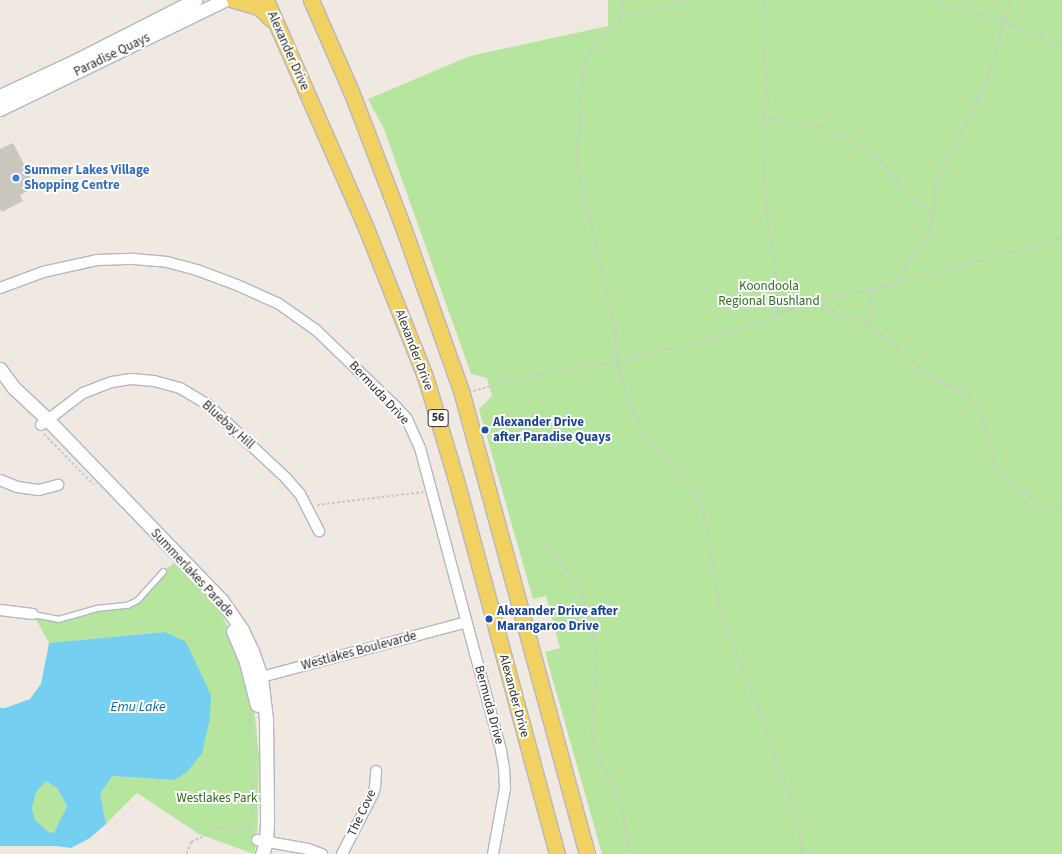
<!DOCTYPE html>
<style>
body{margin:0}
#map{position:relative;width:1062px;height:854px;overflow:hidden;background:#efe9e1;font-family:"Source Sans 3",sans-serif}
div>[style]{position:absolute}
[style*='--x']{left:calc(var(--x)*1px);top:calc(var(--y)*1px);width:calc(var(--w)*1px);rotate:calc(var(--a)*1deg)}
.green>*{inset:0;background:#b6e59e}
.water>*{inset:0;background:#75cff0}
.building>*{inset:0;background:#cbc7bf}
.path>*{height:1.5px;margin-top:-0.75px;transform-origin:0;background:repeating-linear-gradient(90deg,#c9c9c9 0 3px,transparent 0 5px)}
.roads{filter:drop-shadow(1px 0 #b4b7c1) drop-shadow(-1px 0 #b4b7c1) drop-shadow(0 1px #b4b7c1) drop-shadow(0 -1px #b4b7c1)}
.lane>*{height:5px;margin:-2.5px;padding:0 2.5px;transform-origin:2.5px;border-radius:2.5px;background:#fff}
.street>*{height:10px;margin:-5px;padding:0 5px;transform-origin:5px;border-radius:5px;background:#fff}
.secondary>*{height:13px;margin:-6.5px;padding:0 6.5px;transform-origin:6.5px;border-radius:6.5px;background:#fff}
.primary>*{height:15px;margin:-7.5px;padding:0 7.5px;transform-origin:7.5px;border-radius:7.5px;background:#f2d163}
.dots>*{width:11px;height:11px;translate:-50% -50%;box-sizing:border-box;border:2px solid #fff;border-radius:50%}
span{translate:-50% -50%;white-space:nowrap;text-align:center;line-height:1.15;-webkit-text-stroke:4px #fff;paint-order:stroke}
.shield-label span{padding:1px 3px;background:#fff;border:1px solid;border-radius:3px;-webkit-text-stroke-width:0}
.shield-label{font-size:12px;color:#2e2e2e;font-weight:700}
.street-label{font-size:13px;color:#2e2e2e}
.shop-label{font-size:13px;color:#366cbe;font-weight:700}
.left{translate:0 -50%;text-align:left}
.park-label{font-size:13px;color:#2c6e1b}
.transit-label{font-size:13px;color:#164399;font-weight:700}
.water-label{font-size:14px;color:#0d6fa3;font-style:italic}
</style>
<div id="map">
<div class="green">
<div style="clip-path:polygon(608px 0,1062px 0,1062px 854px,602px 854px,545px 652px,560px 648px,546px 596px,533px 599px,479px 409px,492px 396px,487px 378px,471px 374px,384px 129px,368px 99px,470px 56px,608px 26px)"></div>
<div style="clip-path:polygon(174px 563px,218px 608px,246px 662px,251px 680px,259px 756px,257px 840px,254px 854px,199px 834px,137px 793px,106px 824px,100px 794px,112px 776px,174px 780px,165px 632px,49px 643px,33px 614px,58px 619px,96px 608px,118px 607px,137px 600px,163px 571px)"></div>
<div style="clip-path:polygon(46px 781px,57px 788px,67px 806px,55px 833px,48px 833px,35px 820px,32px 809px,36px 792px)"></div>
</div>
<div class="water">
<div style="clip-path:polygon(evenodd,165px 632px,186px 642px,211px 695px,210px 718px,202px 753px,187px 772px,174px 780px,112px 776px,100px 794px,106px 824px,90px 838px,71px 848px,56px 846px,0 846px,0 708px,5px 708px,30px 699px,41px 684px,49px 643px,165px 632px,46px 781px,57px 788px,67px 806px,54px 833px,48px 832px,35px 820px,32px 809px,36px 792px,46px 781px)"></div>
</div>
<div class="building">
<div style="clip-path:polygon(13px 143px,34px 184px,32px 189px,20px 195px,23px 201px,2px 212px,0 209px,0 149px)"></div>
</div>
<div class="path">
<div style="--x:624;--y:0;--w:25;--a:102"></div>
<div style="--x:619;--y:24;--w:30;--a:139"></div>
<div style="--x:596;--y:44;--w:18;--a:124"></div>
<div style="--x:586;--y:59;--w:27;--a:100"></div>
<div style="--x:581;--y:86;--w:38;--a:90"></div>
<div style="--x:581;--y:124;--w:26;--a:99"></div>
<div style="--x:577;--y:150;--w:17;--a:87"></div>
<div style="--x:578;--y:167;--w:169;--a:77"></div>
<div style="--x:616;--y:332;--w:29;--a:86"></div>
<div style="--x:618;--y:361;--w:35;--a:78"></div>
<div style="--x:625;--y:395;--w:52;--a:62.4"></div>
<div style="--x:649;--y:441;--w:37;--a:45"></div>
<div style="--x:675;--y:467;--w:36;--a:54"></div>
<div style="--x:696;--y:496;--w:28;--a:67"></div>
<div style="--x:707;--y:522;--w:74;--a:82.2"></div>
<div style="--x:717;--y:595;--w:29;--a:78"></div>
<div style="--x:723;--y:623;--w:59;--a:66"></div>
<div style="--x:747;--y:677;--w:158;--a:70.4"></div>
<div style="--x:800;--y:826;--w:28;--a:86"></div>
<div style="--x:764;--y:0;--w:27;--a:94"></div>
<div style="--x:762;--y:27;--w:72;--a:85.2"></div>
<div style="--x:768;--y:99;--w:20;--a:105"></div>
<div style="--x:763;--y:118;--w:42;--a:90"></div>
<div style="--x:763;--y:160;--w:47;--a:85.1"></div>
<div style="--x:767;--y:207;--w:79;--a:82.7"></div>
<div style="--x:777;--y:285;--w:29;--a:90"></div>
<div style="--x:933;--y:0;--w:74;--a:17.2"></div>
<div style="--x:1004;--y:22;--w:63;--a:23.3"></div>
<div style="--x:620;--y:17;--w:68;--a:-14.4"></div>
<div style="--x:763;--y:118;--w:58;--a:9"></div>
<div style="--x:820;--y:127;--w:59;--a:26.1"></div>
<div style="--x:873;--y:153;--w:63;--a:49.5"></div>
<div style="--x:914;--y:201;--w:24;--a:33"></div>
<div style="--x:895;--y:284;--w:64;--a:-57.8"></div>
<div style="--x:929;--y:230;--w:17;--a:-73"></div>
<div style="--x:934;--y:214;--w:24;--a:-90"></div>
<div style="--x:934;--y:190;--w:19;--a:-69"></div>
<div style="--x:941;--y:172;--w:62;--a:-62.2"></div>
<div style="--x:970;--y:117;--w:50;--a:-66.5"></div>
<div style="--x:990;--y:71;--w:74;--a:-74.3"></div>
<div style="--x:813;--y:301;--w:25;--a:27"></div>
<div style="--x:835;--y:312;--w:36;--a:19"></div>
<div style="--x:869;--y:324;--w:50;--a:39.4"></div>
<div style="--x:908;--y:356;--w:22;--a:47"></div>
<div style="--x:923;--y:372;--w:20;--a:30"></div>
<div style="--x:940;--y:382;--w:24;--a:22"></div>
<div style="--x:962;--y:391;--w:7;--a:34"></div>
<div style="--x:968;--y:395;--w:26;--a:59"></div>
<div style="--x:981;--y:417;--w:14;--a:69"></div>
<div style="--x:986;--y:430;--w:18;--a:77"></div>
<div style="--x:990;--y:448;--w:18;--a:71"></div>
<div style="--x:996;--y:465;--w:13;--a:51"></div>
<div style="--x:1004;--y:475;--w:28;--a:39"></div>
<div style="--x:1026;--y:493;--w:14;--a:51"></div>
<div style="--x:1035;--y:504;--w:28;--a:13"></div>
<div style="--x:869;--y:323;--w:34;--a:-88"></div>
<div style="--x:473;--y:391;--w:45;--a:-15.6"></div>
<div style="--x:516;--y:379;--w:104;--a:-10"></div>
<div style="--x:618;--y:361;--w:84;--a:-13.7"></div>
<div style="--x:700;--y:341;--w:51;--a:-15.9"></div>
<div style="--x:749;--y:327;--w:58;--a:-23.5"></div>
<div style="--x:802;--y:304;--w:87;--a:-12"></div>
<div style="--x:887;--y:286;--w:181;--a:-15.3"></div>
<div style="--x:44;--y:434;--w:71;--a:45.6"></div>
<div style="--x:317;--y:505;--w:107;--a:-7"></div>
<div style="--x:543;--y:541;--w:44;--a:50.5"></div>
<div style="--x:571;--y:575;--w:30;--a:63"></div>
<div style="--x:585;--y:602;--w:48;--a:76.8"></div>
<div style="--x:596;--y:649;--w:21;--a:87"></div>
<div style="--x:597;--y:670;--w:57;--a:95"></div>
<div style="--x:592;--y:727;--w:18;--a:84"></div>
<div style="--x:594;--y:745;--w:70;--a:65.6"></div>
<div style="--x:623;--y:809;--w:26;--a:83"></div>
<div style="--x:626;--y:835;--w:19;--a:78"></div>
<div style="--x:250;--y:713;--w:104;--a:88.9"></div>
<div style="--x:252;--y:817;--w:13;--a:99"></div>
<div style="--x:186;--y:854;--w:13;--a:-67"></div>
<div style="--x:191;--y:842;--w:33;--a:-25"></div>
<div style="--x:221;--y:828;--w:28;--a:4"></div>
</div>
<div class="roads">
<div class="lane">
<div style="--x:33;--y:614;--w:25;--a:11"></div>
<div style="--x:58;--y:619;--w:40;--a:-16"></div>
<div style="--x:96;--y:608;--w:31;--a:-6"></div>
<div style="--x:127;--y:605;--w:11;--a:-27"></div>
<div style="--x:137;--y:600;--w:39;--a:-48"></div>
</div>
<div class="street">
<div style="--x:0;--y:288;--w:46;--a:-20.4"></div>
<div style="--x:43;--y:272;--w:55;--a:-12.5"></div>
<div style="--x:97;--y:260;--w:37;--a:-2"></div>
<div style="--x:134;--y:259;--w:33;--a:5"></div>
<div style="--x:167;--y:262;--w:31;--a:15"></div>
<div style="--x:197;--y:270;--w:43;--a:20.6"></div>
<div style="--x:237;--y:285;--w:46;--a:24.3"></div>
<div style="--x:279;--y:304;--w:45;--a:35.1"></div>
<div style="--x:316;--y:330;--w:111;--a:43.9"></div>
<div style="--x:396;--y:407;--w:16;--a:47"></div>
<div style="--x:407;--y:419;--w:32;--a:66"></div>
<div style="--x:420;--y:448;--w:314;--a:75"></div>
<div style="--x:501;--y:751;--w:17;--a:80"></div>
<div style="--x:504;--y:768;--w:20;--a:87"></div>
<div style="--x:505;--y:788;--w:67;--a:100.3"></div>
<div style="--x:41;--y:425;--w:53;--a:-37.3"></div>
<div style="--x:83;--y:393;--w:31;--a:-21"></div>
<div style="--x:112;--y:382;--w:19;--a:-9"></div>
<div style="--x:131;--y:379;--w:23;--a:5"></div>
<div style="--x:154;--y:381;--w:27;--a:15"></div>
<div style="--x:180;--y:388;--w:31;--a:31"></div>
<div style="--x:207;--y:404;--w:108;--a:43.1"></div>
<div style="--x:286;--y:478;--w:21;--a:49"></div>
<div style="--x:300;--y:494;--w:42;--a:62.8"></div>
<div style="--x:0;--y:480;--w:18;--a:22"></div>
<div style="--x:17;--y:487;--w:22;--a:8"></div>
<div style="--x:39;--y:490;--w:20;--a:-15"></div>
<div style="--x:0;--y:610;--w:33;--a:7"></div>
<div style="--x:254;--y:679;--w:220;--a:-15"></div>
<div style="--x:257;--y:840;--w:52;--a:10"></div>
<div style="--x:308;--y:849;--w:15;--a:20"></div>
<div style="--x:342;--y:854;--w:68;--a:-62.7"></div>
<div style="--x:373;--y:794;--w:7;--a:-74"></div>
<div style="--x:375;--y:787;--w:16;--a:-86"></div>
</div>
<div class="secondary">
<div style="--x:0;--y:96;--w:83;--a:-25"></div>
<div style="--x:75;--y:61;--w:135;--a:-26.9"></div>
<div style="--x:0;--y:109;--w:249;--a:-25.9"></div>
<div style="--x:0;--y:369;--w:24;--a:54"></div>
<div style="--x:14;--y:388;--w:45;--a:43.2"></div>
<div style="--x:47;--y:419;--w:252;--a:46.1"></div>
<div style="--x:222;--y:601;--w:35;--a:55"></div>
<div style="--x:242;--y:630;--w:23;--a:65"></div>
<div style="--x:252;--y:651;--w:28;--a:71"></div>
<div style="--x:261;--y:677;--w:42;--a:83.2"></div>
<div style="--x:266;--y:719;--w:104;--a:89.4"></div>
<div style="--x:267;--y:823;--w:19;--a:93"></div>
<div style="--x:266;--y:842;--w:13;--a:108"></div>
<div style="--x:233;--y:631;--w:34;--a:67"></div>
<div style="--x:246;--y:662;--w:44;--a:75.7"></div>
</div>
<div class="primary">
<div style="--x:234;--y:0;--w:26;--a:16"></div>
<div style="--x:259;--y:7;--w:17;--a:45"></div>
<div style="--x:266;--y:0;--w:249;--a:66.3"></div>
<div style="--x:366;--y:228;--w:159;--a:68.3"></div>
<div style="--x:425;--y:376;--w:116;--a:73.4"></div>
<div style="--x:458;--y:487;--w:380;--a:74.9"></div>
<div style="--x:311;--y:0;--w:99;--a:66.3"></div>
<div style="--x:351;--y:91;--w:146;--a:69.1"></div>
<div style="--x:403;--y:227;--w:177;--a:70.5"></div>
<div style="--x:462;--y:394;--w:477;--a:74.8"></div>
</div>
</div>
<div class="dots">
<div style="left:16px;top:178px;background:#3f7fe0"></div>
<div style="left:485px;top:430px;background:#1a4fb4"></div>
<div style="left:489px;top:619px;background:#1a4fb4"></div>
</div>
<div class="shield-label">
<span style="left:438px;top:418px">56</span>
</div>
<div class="street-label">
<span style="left:288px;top:51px;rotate:66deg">Alexander Drive</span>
<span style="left:112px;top:55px;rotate:-26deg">Paradise Quays</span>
<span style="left:414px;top:350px;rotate:69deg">Alexander Drive</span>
<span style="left:379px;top:393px;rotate:47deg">Bermuda Drive</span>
<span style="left:228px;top:425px;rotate:42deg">Bluebay Hill</span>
<span style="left:192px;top:573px;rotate:47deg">Summerlakes Parade</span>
<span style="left:359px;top:651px;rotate:-15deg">Westlakes Boulevarde</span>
<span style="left:514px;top:696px;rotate:75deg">Alexander Drive</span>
<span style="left:489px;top:705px;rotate:75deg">Bermuda Drive</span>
<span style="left:362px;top:813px;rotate:-65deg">The Cove</span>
</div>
<div class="shop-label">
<span class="left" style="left:24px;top:178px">Summer Lakes Village<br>Shopping Centre</span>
</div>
<div class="park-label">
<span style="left:769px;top:294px">Koondoola<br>Regional Bushland</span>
<span style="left:217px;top:798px">Westlakes Park</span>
</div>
<div class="transit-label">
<span class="left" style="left:493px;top:430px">Alexander Drive<br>after Paradise Quays</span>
<span class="left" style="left:497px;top:619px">Alexander Drive after<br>Marangaroo Drive</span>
</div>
<div class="water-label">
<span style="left:138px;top:707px">Emu Lake</span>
</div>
</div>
